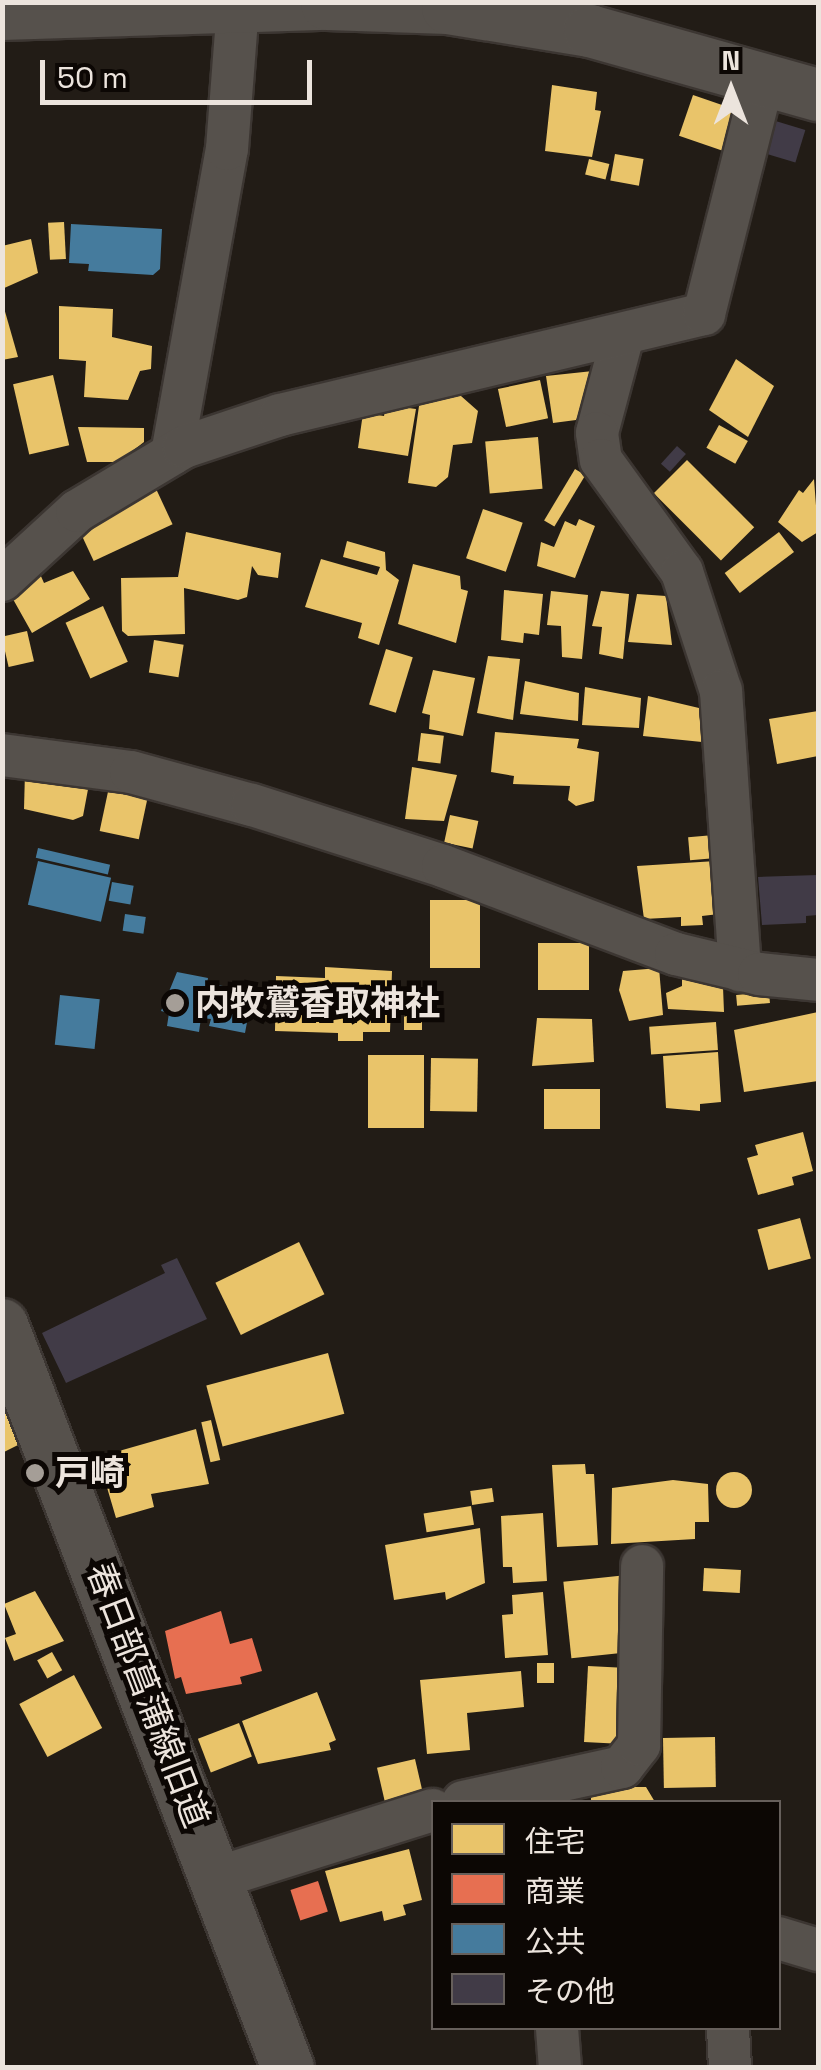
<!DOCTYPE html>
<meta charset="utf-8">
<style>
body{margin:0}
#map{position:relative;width:821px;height:2070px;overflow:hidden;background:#221c16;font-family:"Space Grotesk","Noto Sans JP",sans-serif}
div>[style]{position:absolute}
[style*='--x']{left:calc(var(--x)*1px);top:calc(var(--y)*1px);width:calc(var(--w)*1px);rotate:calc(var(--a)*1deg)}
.homes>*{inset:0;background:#e9c46a;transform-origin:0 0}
.round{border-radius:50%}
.shops>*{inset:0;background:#e76f51;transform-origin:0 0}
.public>*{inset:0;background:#457b9d;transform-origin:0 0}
.building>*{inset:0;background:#413b47;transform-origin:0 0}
.roads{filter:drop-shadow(2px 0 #3c3632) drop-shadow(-2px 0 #3c3632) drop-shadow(0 2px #3c3632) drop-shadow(0 -2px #3c3632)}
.minor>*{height:42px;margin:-21px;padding:0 21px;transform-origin:21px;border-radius:21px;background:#56514c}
.tertiary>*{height:52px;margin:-26px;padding:0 26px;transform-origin:26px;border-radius:26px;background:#56514c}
.dots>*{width:28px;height:28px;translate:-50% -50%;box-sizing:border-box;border:5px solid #0c0704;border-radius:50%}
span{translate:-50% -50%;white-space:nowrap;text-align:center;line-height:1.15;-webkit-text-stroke:10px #0c0704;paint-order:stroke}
.poi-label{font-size:35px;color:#ece4dd;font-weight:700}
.left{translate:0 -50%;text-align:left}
.street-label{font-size:35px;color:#ece4dd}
.frame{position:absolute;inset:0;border:5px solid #ece4dd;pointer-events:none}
.legend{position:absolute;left:431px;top:1800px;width:350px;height:230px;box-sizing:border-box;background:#0c0704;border:2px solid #665f5b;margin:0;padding:12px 18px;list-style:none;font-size:30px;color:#ece4dd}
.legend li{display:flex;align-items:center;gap:20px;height:50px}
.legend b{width:50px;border:2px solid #665f5b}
.north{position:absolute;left:681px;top:40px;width:100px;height:100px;-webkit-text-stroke:8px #0c0704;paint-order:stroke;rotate:0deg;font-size:28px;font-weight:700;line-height:40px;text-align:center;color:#ece4dd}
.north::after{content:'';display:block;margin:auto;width:35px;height:45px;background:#ece4dd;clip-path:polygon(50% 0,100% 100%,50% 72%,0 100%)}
.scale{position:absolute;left:40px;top:60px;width:272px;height:45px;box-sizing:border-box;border:5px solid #ece4dd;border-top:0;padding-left:12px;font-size:30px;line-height:35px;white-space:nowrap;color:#ece4dd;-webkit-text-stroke:8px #0c0704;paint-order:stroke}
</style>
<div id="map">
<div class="homes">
<div style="clip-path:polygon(552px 85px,597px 92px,595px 110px,601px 111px,592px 157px,545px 151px)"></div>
<div style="left:693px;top:95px;width:50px;height:43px;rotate:19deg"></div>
<div style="left:615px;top:154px;width:29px;height:27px;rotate:10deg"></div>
<div style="left:589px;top:159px;width:21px;height:16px;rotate:14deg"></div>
<div style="left:64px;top:222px;width:37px;height:16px;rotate:87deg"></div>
<div style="clip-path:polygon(31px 239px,38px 273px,2px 289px,2px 246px)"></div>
<div style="clip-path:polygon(2px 301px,18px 357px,2px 360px)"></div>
<div style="clip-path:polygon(59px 306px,113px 309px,112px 337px,152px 346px,151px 369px,140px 371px,128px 400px,84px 397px,86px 361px,59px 359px)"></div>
<div style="clip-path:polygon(736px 359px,774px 386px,748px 437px,709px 410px)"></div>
<div style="clip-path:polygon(593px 371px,591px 392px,576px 420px,553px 423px,546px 376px)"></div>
<div style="left:53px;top:375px;width:72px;height:41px;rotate:77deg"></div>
<div style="left:540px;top:380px;width:39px;height:43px;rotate:78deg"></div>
<div style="clip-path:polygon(435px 392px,461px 396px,478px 411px,472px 443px,453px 445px,448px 477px,436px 487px,408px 483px,419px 406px,423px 396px)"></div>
<div style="clip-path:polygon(386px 405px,416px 409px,408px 456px,358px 448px,363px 413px,384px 416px)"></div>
<div style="left:719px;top:425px;width:33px;height:26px;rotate:29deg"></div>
<div style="clip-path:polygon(78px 427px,144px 428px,144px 442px,118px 462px,87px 462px)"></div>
<div style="left:538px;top:437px;width:52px;height:53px;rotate:85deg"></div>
<div style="left:687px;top:460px;width:95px;height:47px;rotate:45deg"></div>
<div style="left:575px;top:469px;width:12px;height:60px;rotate:31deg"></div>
<div style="left:151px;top:478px;width:51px;height:87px;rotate:65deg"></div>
<div style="clip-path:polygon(814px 479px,818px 532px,802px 542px,778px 522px,799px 490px,803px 493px)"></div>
<div style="left:483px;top:509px;width:42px;height:52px;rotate:19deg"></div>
<div style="clip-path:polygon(579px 519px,595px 526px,575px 578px,537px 566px,541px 542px,554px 547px,565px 521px,576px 526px)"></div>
<div style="clip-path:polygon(186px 532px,281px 553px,278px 578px,258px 575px,252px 566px,247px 597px,238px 600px,184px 588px,185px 634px,128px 636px,122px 631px,121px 578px,178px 577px)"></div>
<div style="left:779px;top:532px;width:25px;height:68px;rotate:53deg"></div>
<div style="clip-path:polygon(347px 541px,385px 552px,386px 570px,399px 580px,379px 645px,358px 638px,362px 623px,305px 607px,321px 559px,377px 575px,380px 567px,343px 557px)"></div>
<div style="clip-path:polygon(413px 564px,460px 576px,461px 589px,468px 591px,456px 643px,398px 624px)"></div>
<div style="clip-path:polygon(73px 571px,90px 599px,32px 633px,9px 592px,40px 574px,44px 583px)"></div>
<div style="clip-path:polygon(504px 590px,543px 594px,539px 635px,524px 633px,523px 643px,501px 640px)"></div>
<div style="clip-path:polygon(551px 591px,588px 595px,582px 659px,562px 657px,561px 626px,547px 625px)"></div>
<div style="clip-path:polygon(601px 591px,629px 594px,623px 659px,599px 654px,602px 627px,592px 626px)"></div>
<div style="clip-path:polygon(637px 594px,666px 596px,672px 645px,628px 642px)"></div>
<div style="left:103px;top:606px;width:61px;height:41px;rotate:66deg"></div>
<div style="left:27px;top:631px;width:31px;height:26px;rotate:77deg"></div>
<div style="left:154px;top:640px;width:30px;height:33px;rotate:9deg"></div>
<div style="left:386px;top:649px;width:28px;height:58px;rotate:17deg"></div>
<div style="clip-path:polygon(488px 656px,520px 659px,513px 720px,477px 713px)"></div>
<div style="clip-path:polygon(433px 670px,475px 678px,463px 736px,429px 729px,430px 715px,422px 713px)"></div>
<div style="clip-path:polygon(525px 681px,579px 693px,578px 721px,520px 714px)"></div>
<div style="clip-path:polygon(585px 687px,641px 698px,639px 728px,582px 725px)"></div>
<div style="clip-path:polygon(648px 696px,699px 708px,702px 742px,643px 736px)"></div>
<div style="clip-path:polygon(818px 711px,818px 756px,777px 764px,769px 719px)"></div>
<div style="clip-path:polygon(495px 732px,579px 739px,577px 748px,599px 752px,594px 801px,576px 806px,568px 800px,570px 786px,513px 784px,514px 776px,491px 772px)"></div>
<div style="left:421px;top:733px;width:23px;height:28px;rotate:7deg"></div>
<div style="clip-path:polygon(412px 767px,457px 775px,444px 821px,405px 819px)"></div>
<div style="clip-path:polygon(25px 772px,89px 784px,83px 816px,73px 820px,24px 809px)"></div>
<div style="left:109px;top:787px;width:40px;height:45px;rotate:12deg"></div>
<div style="left:450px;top:815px;width:29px;height:28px;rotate:12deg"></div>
<div style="left:714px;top:835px;width:23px;height:26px;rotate:85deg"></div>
<div style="clip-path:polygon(716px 861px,719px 914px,702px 916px,703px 925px,681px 926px,681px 917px,644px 919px,637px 866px)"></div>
<div style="left:430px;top:900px;width:50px;height:68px"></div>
<div style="left:538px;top:943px;width:51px;height:47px"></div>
<div style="clip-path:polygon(325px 967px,392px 971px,390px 1032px,363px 1032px,363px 1041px,338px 1041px,338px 1033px,275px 1031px,276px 976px,325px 978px)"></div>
<div style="clip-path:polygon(659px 968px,663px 1015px,629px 1021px,619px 990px,623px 971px)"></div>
<div style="clip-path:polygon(699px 978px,723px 987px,724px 1012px,668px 1009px,666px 993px,682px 986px,682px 979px)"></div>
<div style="left:404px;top:991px;width:18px;height:39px"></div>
<div style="left:769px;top:992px;width:11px;height:33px;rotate:85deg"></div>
<div style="clip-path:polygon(818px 1012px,818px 1081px,744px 1092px,734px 1030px)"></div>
<div style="clip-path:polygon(537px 1018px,592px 1019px,594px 1062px,532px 1066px)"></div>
<div style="left:716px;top:1022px;width:28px;height:67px;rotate:86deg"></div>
<div style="clip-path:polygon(718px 1052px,721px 1102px,700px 1104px,700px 1111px,666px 1108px,663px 1056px)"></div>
<div style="left:424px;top:1055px;width:73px;height:56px;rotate:90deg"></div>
<div style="left:431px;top:1058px;width:47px;height:53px;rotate:1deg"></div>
<div style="left:544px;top:1089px;width:56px;height:40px"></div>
<div style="clip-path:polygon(803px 1132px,813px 1171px,792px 1177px,794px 1185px,758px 1195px,747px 1158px,758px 1155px,755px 1145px)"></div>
<div style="left:800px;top:1218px;width:42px;height:44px;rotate:75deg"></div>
<div style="left:299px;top:1242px;width:58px;height:93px;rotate:64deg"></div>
<div style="left:328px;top:1353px;width:63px;height:126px;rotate:75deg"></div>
<div style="clip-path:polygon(2px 1407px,22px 1443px,2px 1453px)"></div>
<div style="left:211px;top:1420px;width:41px;height:10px;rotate:77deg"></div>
<div style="clip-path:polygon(196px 1429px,209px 1484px,151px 1494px,154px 1507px,116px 1518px,98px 1457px)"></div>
<div style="clip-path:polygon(585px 1464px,586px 1474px,594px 1474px,598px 1545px,557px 1547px,552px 1465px)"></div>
<div class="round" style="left:716px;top:1472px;width:36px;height:36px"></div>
<div style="clip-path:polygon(673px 1480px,708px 1484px,709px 1522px,695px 1522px,695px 1539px,611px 1544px,612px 1488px)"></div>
<div style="left:492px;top:1488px;width:14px;height:22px;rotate:82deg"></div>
<div style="left:471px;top:1506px;width:19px;height:48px;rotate:81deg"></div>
<div style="clip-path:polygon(543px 1513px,547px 1581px,513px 1583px,512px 1567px,503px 1567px,501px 1516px)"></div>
<div style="clip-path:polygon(480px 1528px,485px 1583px,446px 1600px,445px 1592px,394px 1600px,385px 1545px)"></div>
<div style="left:704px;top:1568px;width:37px;height:23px;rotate:3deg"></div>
<div style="left:627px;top:1575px;width:77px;height:64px;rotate:84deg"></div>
<div style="clip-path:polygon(35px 1591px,64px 1641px,14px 1661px,5px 1638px,16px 1634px,4px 1604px)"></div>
<div style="clip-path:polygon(543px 1592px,548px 1655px,505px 1658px,502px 1615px,513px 1614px,512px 1595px)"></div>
<div style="left:52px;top:1652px;width:21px;height:17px;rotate:61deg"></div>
<div style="left:537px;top:1663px;width:17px;height:20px"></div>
<div style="left:588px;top:1666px;width:44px;height:76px;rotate:3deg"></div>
<div style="clip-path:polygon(521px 1671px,524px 1707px,467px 1713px,470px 1750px,427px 1754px,420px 1680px)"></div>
<div style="left:74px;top:1675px;width:60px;height:62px;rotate:62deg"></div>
<div style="clip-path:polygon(317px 1692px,336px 1740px,329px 1743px,331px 1750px,258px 1764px,242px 1721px)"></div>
<div style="left:239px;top:1723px;width:36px;height:44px;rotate:69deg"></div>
<div style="left:715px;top:1737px;width:50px;height:52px;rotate:89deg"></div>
<div style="left:415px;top:1759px;width:37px;height:39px;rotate:77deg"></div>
<div style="clip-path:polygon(606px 1787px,646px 1787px,655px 1802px,591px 1802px,591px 1794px,606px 1794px)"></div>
<div style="clip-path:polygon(409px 1849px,422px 1900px,403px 1905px,406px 1915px,384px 1921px,382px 1911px,340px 1922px,325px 1871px)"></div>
</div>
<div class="shops">
<div style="clip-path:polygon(221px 1611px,230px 1644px,252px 1638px,262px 1671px,240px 1677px,242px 1684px,186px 1694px,181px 1677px,175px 1679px,165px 1631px)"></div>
<div style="left:318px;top:1881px;width:32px;height:29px;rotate:72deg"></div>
</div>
<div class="public">
<div style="clip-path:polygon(71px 224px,162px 229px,160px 269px,153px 275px,88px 271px,89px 264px,69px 263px)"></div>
<div style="left:38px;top:848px;width:74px;height:10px;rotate:13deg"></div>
<div style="left:38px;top:861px;width:75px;height:45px;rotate:13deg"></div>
<div style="left:112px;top:882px;width:22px;height:19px;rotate:10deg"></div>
<div style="left:125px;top:914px;width:21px;height:17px;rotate:8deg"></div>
<div style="clip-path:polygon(177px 972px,208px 978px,207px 984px,223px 986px,221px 995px,251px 1001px,245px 1033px,209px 1026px,211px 1019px,201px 1018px,199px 1032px,167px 1026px,169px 1013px,161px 1011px)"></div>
<div style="left:60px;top:995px;width:40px;height:50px;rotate:6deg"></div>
</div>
<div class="building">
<div style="left:769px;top:119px;width:38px;height:34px;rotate:17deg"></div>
<div style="left:677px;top:446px;width:12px;height:24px;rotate:42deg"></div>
<div style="clip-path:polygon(818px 875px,818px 915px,806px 916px,806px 923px,762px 925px,758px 877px)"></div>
<div style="clip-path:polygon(177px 1258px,207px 1319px,66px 1383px,42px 1333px,165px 1273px,161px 1265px)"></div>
</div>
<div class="roads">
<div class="minor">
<div style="--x:623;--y:335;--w:101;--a:104.9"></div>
<div style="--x:597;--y:433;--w:27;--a:82"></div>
<div style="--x:601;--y:460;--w:138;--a:54.1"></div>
<div style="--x:682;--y:572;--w:125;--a:71.9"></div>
<div style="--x:721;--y:691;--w:280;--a:86.1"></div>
<div style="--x:172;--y:454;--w:310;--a:-79.8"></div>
<div style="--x:227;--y:149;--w:142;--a:-85.6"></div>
<div style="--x:2;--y:580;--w:102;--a:-42.6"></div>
<div style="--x:77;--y:511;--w:125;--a:-30.9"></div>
<div style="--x:184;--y:447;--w:101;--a:-18.4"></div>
<div style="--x:280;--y:415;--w:436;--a:-13.4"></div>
<div style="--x:704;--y:314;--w:244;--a:-75.8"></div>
<div style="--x:2;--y:755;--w:130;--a:7.5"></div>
<div style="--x:131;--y:772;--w:125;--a:15.3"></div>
<div style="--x:252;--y:805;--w:201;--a:17.7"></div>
<div style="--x:443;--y:866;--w:249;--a:20.7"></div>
<div style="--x:676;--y:954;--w:85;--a:13.5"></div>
<div style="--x:759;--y:974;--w:59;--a:5.8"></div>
<div style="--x:463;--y:1802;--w:163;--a:-12.4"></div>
<div style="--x:622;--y:1767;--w:28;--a:-52"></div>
<div style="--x:639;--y:1745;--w:179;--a:-89"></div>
<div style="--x:220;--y:1877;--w:223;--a:-17.5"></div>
<div style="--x:778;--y:1938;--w:42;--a:16.7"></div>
<div style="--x:557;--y:2028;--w:40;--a:85.7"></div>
<div style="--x:728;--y:2028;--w:40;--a:87.1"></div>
</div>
<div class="tertiary">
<div style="--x:2;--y:14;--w:325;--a:-1.8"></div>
<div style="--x:327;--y:4;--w:121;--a:1.9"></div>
<div style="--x:448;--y:8;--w:144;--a:9.2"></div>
<div style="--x:590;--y:31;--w:237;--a:15.7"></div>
<div style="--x:2;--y:1325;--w:796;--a:68.95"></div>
</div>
</div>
<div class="dots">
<div style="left:175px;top:1003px;background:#a59e97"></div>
<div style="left:35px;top:1473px;background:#a59e97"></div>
</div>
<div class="poi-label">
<span class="left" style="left:195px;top:1003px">内牧鷲香取神社</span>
<span class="left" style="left:55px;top:1473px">戸崎</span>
</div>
<div class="street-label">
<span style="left:148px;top:1695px;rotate:69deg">春日部菖蒲線旧道</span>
</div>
<div class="frame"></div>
<ul class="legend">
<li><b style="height:28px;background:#e9c46a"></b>住宅</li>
<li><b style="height:28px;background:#e76f51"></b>商業</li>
<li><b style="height:28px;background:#457b9d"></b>公共</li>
<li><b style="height:28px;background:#413b47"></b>その他</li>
</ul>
<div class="north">N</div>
<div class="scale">50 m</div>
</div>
